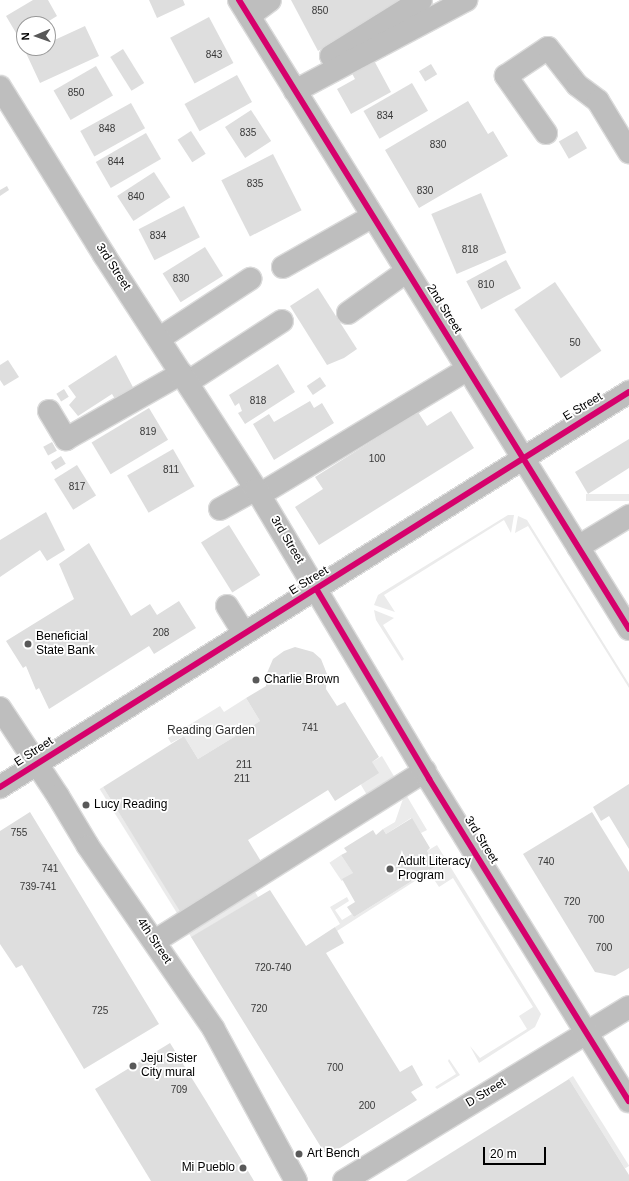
<!DOCTYPE html>
<style>
body{margin:0}
#map{position:relative;width:629px;height:1181px;overflow:hidden;background:#fff;font-family:Helvetica,sans-serif}
div>[style]{position:absolute}
[style*='--x']{left:calc(var(--x)*1px);top:calc(var(--y)*1px);width:calc(var(--w)*1px);rotate:calc(var(--a)*1deg)}
.green>*{inset:0;background:#ebebeb;transform-origin:0 0}
.building>*{inset:0;background:#dedede;transform-origin:0 0}
.roads{filter:drop-shadow(1px 0 #dbdbdb) drop-shadow(-1px 0 #dbdbdb) drop-shadow(0 1px #dbdbdb) drop-shadow(0 -1px #dbdbdb)}
.minor>*{height:22px;margin:-11px;padding:0 11px;transform-origin:11px;border-radius:11px;background:#bebebe}
.major>*{height:22px;margin:-11px;padding:0 11px;transform-origin:11px;border-radius:11px;background:#bebebe}
.cycleway>*{height:6px;margin:-3px;padding:0 3px;transform-origin:3px;border-radius:3px;background:#d6006c}
.dots>*{width:11px;height:11px;translate:-50% -50%;box-sizing:border-box;border:2px solid #fff;border-radius:50%}
span{translate:-50% -50%;white-space:nowrap;text-align:center;line-height:1.15;-webkit-text-stroke:3.5px #fff;paint-order:stroke}
.number-label{font-size:10px;color:#383838}
.number-label span{-webkit-text-stroke-width:0}
.street-label{font-size:12px;color:#000}
.poi-label{font-size:12px;color:#000}
.left{translate:0 -50%;text-align:left}
.right{translate:-100% -50%;text-align:right}
.park-label{font-size:12px;color:#313131}
.north{position:absolute;left:16px;top:16px;width:40px;height:40px;box-sizing:border-box;background:#fff;border:1px solid #999;border-radius:50%;rotate:268deg;font-size:11px;font-weight:700;line-height:16px;text-align:center;color:#000}
.north::after{content:'';display:block;margin:auto;width:14px;height:18px;background:#595959;clip-path:polygon(50% 0,100% 100%,50% 72%,0 100%)}
.scale{position:absolute;left:483px;top:1147px;width:63px;height:18px;box-sizing:border-box;border:2px solid #000;border-top:0;padding-left:5px;font-size:12px;line-height:14px;white-space:nowrap;color:#000;-webkit-text-stroke:3px #fff;paint-order:stroke}
</style>
<div id="map">
<div class="green">
<div style="left:629px;top:494px;width:7px;height:43px;rotate:90deg"></div>
<div style="clip-path:polygon(508px 515px,514px 515px,511px 533px,504px 520px,384px 595px,395px 612px,374px 605px,378px 595px)"></div>
<div style="clip-path:polygon(518px 516px,527px 520px,629px 684px,629px 688px,528px 526px,515px 533px)"></div>
<div style="clip-path:polygon(374px 610px,394px 618px,383px 625px,404px 659px,402px 661px,376px 620px)"></div>
<div style="clip-path:polygon(246px 698px,260px 721px,198px 759px,184px 736px,171px 743px,168px 738px,220px 706px,224px 712px)"></div>
<div style="clip-path:polygon(382px 756px,395px 778px,367px 795px,361px 785px,372px 762px)"></div>
<div style="left:103px;top:787px;width:148px;height:4px;rotate:58deg"></div>
<div style="clip-path:polygon(405px 793px,427px 830px,421px 833px,411px 818px,386px 834px,383px 829px,395px 822px)"></div>
<div style="clip-path:polygon(437px 845px,541px 1014px,535px 1027px,479px 1063px,470px 1046px,480px 1058px,527px 1029px,519px 1016px,533px 1007px,453px 878px,439px 887px,429px 872px,337px 931px,335px 927px,340px 924px,330px 907px,347px 897px,349px 901px,335px 910px,342px 920px,352px 914px,354px 917px,436px 866px,427px 851px)"></div>
<div style="left:341px;top:855px;width:22px;height:14px;rotate:56deg"></div>
<div style="left:252px;top:887px;width:12px;height:78px;rotate:59deg"></div>
<div style="clip-path:polygon(449px 1059px,460px 1075px,437px 1089px,435px 1087px,456px 1074px,448px 1061px)"></div>
<div style="left:573px;top:1076px;width:106px;height:5px;rotate:58deg"></div>
</div>
<div class="building">
<div style="clip-path:polygon(33px 0,48px 0,57px 16px,44px 24px,24px 24px,24px 36px,19px 38px,6px 16px)"></div>
<div style="clip-path:polygon(149px 0,183px 0,185px 5px,157px 18px)"></div>
<div style="clip-path:polygon(291px 0,405px 0,406px 2px,318px 51px)"></div>
<div style="left:209px;top:17px;width:52px;height:44px;rotate:62deg"></div>
<div style="clip-path:polygon(85px 26px,99px 56px,40px 83px,26px 53px,38px 48px,48px 48px,48px 43px)"></div>
<div style="left:123px;top:49px;width:40px;height:15px;rotate:58deg"></div>
<div style="clip-path:polygon(370px 53px,391px 92px,351px 114px,337px 89px,355px 79px,348px 66px)"></div>
<div style="left:431px;top:64px;width:12px;height:14px;rotate:59deg"></div>
<div style="left:96px;top:66px;width:34px;height:49px;rotate:60deg"></div>
<div style="left:237px;top:75px;width:31px;height:60px;rotate:61deg"></div>
<div style="left:412px;top:83px;width:32px;height:56px;rotate:60deg"></div>
<div style="clip-path:polygon(468px 101px,488px 134px,493px 131px,508px 156px,419px 208px,385px 150px)"></div>
<div style="left:131px;top:103px;width:29px;height:58px;rotate:61deg"></div>
<div style="left:251px;top:110px;width:37px;height:31px;rotate:57deg"></div>
<div style="left:191px;top:131px;width:27px;height:16px;rotate:57deg"></div>
<div style="left:577px;top:131px;width:20px;height:21px;rotate:60deg"></div>
<div style="left:146px;top:133px;width:30px;height:58px;rotate:60deg"></div>
<div style="left:273px;top:154px;width:63px;height:58px;rotate:63deg"></div>
<div style="left:154px;top:172px;width:30px;height:44px;rotate:57deg"></div>
<div style="clip-path:polygon(7px 186px,9px 190px,0 196px,0 190px)"></div>
<div style="left:481px;top:193px;width:65px;height:54px;rotate:67deg"></div>
<div style="left:184px;top:206px;width:35px;height:51px;rotate:63deg"></div>
<div style="left:205px;top:247px;width:34px;height:50px;rotate:58deg"></div>
<div style="left:506px;top:260px;width:32px;height:45px;rotate:62deg"></div>
<div style="left:555px;top:282px;width:83px;height:49px;rotate:56deg"></div>
<div style="clip-path:polygon(318px 288px,357px 349px,344px 358px,327px 365px,290px 306px)"></div>
<div style="clip-path:polygon(116px 355px,135px 391px,118px 404px,112px 394px,78px 416px,69px 405px,76px 397px,68px 386px)"></div>
<div style="clip-path:polygon(8px 360px,19px 377px,4px 386px,0 380px,0 365px)"></div>
<div style="clip-path:polygon(278px 364px,295px 392px,245px 424px,238px 413px,242px 411px,239px 403px,235px 406px,229px 395px)"></div>
<div style="left:320px;top:377px;width:11px;height:16px;rotate:56deg"></div>
<div style="left:64px;top:389px;width:9px;height:9px;rotate:58deg"></div>
<div style="clip-path:polygon(310px 401px,314px 408px,322px 403px,334px 423px,274px 460px,253px 424px,269px 414px,274px 422px)"></div>
<div style="left:149px;top:408px;width:37px;height:67px;rotate:59deg"></div>
<div style="clip-path:polygon(451px 411px,474px 448px,319px 545px,295px 507px,323px 489px,315px 477px,418px 412px,427px 426px)"></div>
<div style="clip-path:polygon(629px 439px,629px 468px,588px 494px,575px 472px)"></div>
<div style="left:52px;top:442px;width:10px;height:10px;rotate:61deg"></div>
<div style="left:173px;top:449px;width:43px;height:53px;rotate:60deg"></div>
<div style="left:61px;top:456px;width:9px;height:12px;rotate:58deg"></div>
<div style="left:77px;top:465px;width:36px;height:27px;rotate:58deg"></div>
<div style="clip-path:polygon(46px 512px,65px 550px,47px 561px,40px 550px,0 577px,0 540px)"></div>
<div style="left:229px;top:525px;width:59px;height:33px;rotate:58deg"></div>
<div style="clip-path:polygon(89px 543px,131px 616px,150px 604px,157px 615px,179px 601px,196px 628px,154px 654px,149px 646px,49px 709px,39px 688px,36px 690px,26px 666px,23px 668px,6px 641px,74px 599px,59px 564px)"></div>
<div style="clip-path:polygon(295px 647px,313px 652px,321px 659px,327px 674px,326px 689px,337px 706px,345px 702px,379px 757px,372px 762px,379px 773px,335px 801px,328px 790px,248px 840px,262px 863px,181px 913px,103px 787px,184px 736px,198px 759px,260px 721px,246px 698px,266px 686px,267px 673px,273px 659px,284px 651px)"></div>
<div style="clip-path:polygon(629px 784px,629px 849px,609px 816px,601px 821px,593px 807px)"></div>
<div style="clip-path:polygon(30px 812px,159px 1024px,84px 1069px,22px 965px,16px 968px,0 944px,0 831px)"></div>
<div style="clip-path:polygon(592px 812px,629px 872px,629px 968px,615px 976px,595px 972px,523px 854px)"></div>
<div style="clip-path:polygon(412px 818px,430px 848px,427px 851px,436px 866px,354px 917px,347px 907px,355px 902px,342px 879px,353px 873px,341px 855px,347px 852px,344px 848px,373px 830px,376px 835px,383px 829px,386px 834px)"></div>
<div style="clip-path:polygon(270px 890px,306px 946px,335px 927px,344px 943px,326px 953px,400px 1072px,412px 1065px,423px 1085px,411px 1092px,417px 1100px,332px 1153px,324px 1152px,191px 937px)"></div>
<div style="clip-path:polygon(170px 1043px,206px 1101px,254px 1181px,151px 1181px,95px 1089px)"></div>
<div style="clip-path:polygon(569px 1079px,629px 1175px,629px 1181px,406px 1181px)"></div>
</div>
<div class="roads">
<div class="minor">
<div style="--x:239;--y:0;--w:740;--a:58.2"></div>
<div style="--x:249;--y:16;--w:26;--a:-37"></div>
<div style="--x:331;--y:56;--w:106;--a:-31.9"></div>
<div style="--x:295;--y:91;--w:194;--a:-28"></div>
<div style="--x:546;--y:133;--w:70;--a:-125.1"></div>
<div style="--x:506;--y:76;--w:50;--a:-33.7"></div>
<div style="--x:548;--y:48;--w:47;--a:51.9"></div>
<div style="--x:577;--y:85;--w:26;--a:37"></div>
<div style="--x:598;--y:101;--w:60;--a:58.7"></div>
<div style="--x:283;--y:267;--w:103;--a:-29.5"></div>
<div style="--x:348;--y:313;--w:72;--a:-35.4"></div>
<div style="--x:160;--y:338;--w:108;--a:-33.2"></div>
<div style="--x:188;--y:382;--w:112;--a:-33"></div>
<div style="--x:49;--y:411;--w:33;--a:59"></div>
<div style="--x:66;--y:439;--w:133;--a:-29.6"></div>
<div style="--x:259;--y:495;--w:244;--a:-31.1"></div>
<div style="--x:220;--y:509;--w:41;--a:-29.1"></div>
<div style="--x:578;--y:547;--w:60;--a:-31.3"></div>
<div style="--x:227;--y:606;--w:32;--a:58"></div>
<div style="--x:0;--y:708;--w:105;--a:56.6"></div>
<div style="--x:58;--y:796;--w:58;--a:59"></div>
<div style="--x:88;--y:846;--w:221;--a:55.5"></div>
<div style="--x:213;--y:1028;--w:174;--a:61.5"></div>
<div style="--x:0;--y:787;--w:743;--a:-32.13"></div>
<div style="--x:155;--y:941;--w:319;--a:-32.2"></div>
<div style="--x:344;--y:1181;--w:334;--a:-31.4"></div>
</div>
<div class="major">
<div style="--x:0;--y:87;--w:198;--a:58.2"></div>
<div style="--x:104;--y:255;--w:279;--a:57"></div>
<div style="--x:256;--y:489;--w:338;--a:59.2"></div>
<div style="--x:429;--y:779;--w:379;--a:58.2"></div>
</div>
</div>
<div class="cycleway">
<div style="--x:239;--y:0;--w:740;--a:58.2"></div>
<div style="--x:317;--y:590;--w:220;--a:59.3"></div>
<div style="--x:429;--y:779;--w:379;--a:58.2"></div>
<div style="--x:0;--y:787;--w:743;--a:-32.13"></div>
</div>
<div class="dots">
<div style="left:28px;top:644px;background:#595959"></div>
<div style="left:256px;top:680px;background:#595959"></div>
<div style="left:86px;top:805px;background:#595959"></div>
<div style="left:390px;top:869px;background:#595959"></div>
<div style="left:133px;top:1066px;background:#595959"></div>
<div style="left:299px;top:1154px;background:#595959"></div>
<div style="left:243px;top:1168px;background:#595959"></div>
</div>
<div class="number-label">
<span style="left:320px;top:11px">850</span>
<span style="left:214px;top:55px">843</span>
<span style="left:76px;top:93px">850</span>
<span style="left:385px;top:116px">834</span>
<span style="left:107px;top:129px">848</span>
<span style="left:248px;top:133px">835</span>
<span style="left:438px;top:145px">830</span>
<span style="left:116px;top:162px">844</span>
<span style="left:255px;top:184px">835</span>
<span style="left:425px;top:191px">830</span>
<span style="left:136px;top:197px">840</span>
<span style="left:158px;top:236px">834</span>
<span style="left:470px;top:250px">818</span>
<span style="left:181px;top:279px">830</span>
<span style="left:486px;top:285px">810</span>
<span style="left:575px;top:343px">50</span>
<span style="left:258px;top:401px">818</span>
<span style="left:148px;top:432px">819</span>
<span style="left:377px;top:459px">100</span>
<span style="left:171px;top:470px">811</span>
<span style="left:77px;top:487px">817</span>
<span style="left:161px;top:633px">208</span>
<span style="left:310px;top:728px">741</span>
<span style="left:244px;top:765px">211</span>
<span style="left:242px;top:779px">211</span>
<span style="left:19px;top:833px">755</span>
<span style="left:546px;top:862px">740</span>
<span style="left:50px;top:869px">741</span>
<span style="left:38px;top:887px">739-741</span>
<span style="left:572px;top:902px">720</span>
<span style="left:596px;top:920px">700</span>
<span style="left:604px;top:948px">700</span>
<span style="left:273px;top:968px">720-740</span>
<span style="left:259px;top:1009px">720</span>
<span style="left:100px;top:1011px">725</span>
<span style="left:335px;top:1068px">700</span>
<span style="left:179px;top:1090px">709</span>
<span style="left:367px;top:1106px">200</span>
</div>
<div class="street-label">
<span style="left:113px;top:267px;rotate:57deg">3rd Street</span>
<span style="left:444px;top:309px;rotate:58deg">2nd Street</span>
<span style="left:583px;top:407px;rotate:-31deg">E Street</span>
<span style="left:287px;top:540px;rotate:59deg">3rd Street</span>
<span style="left:309px;top:581px;rotate:-32deg">E Street</span>
<span style="left:34px;top:752px;rotate:-33deg">E Street</span>
<span style="left:481px;top:840px;rotate:58deg">3rd Street</span>
<span style="left:154px;top:941px;rotate:56deg">4th Street</span>
<span style="left:486px;top:1093px;rotate:-31deg">D Street</span>
</div>
<div class="poi-label">
<span class="left" style="left:36px;top:644px">Beneficial<br>State Bank</span>
<span class="left" style="left:264px;top:680px">Charlie Brown</span>
<span class="left" style="left:94px;top:805px">Lucy Reading</span>
<span class="left" style="left:398px;top:869px">Adult Literacy<br>Program</span>
<span class="left" style="left:141px;top:1066px">Jeju Sister<br>City mural</span>
<span class="left" style="left:307px;top:1154px">Art Bench</span>
<span class="right" style="left:235px;top:1168px">Mi Pueblo</span>
</div>
<div class="park-label">
<span style="left:211px;top:731px">Reading Garden</span>
</div>
<div class="north">N</div>
<div class="scale">20 m</div>
</div>
